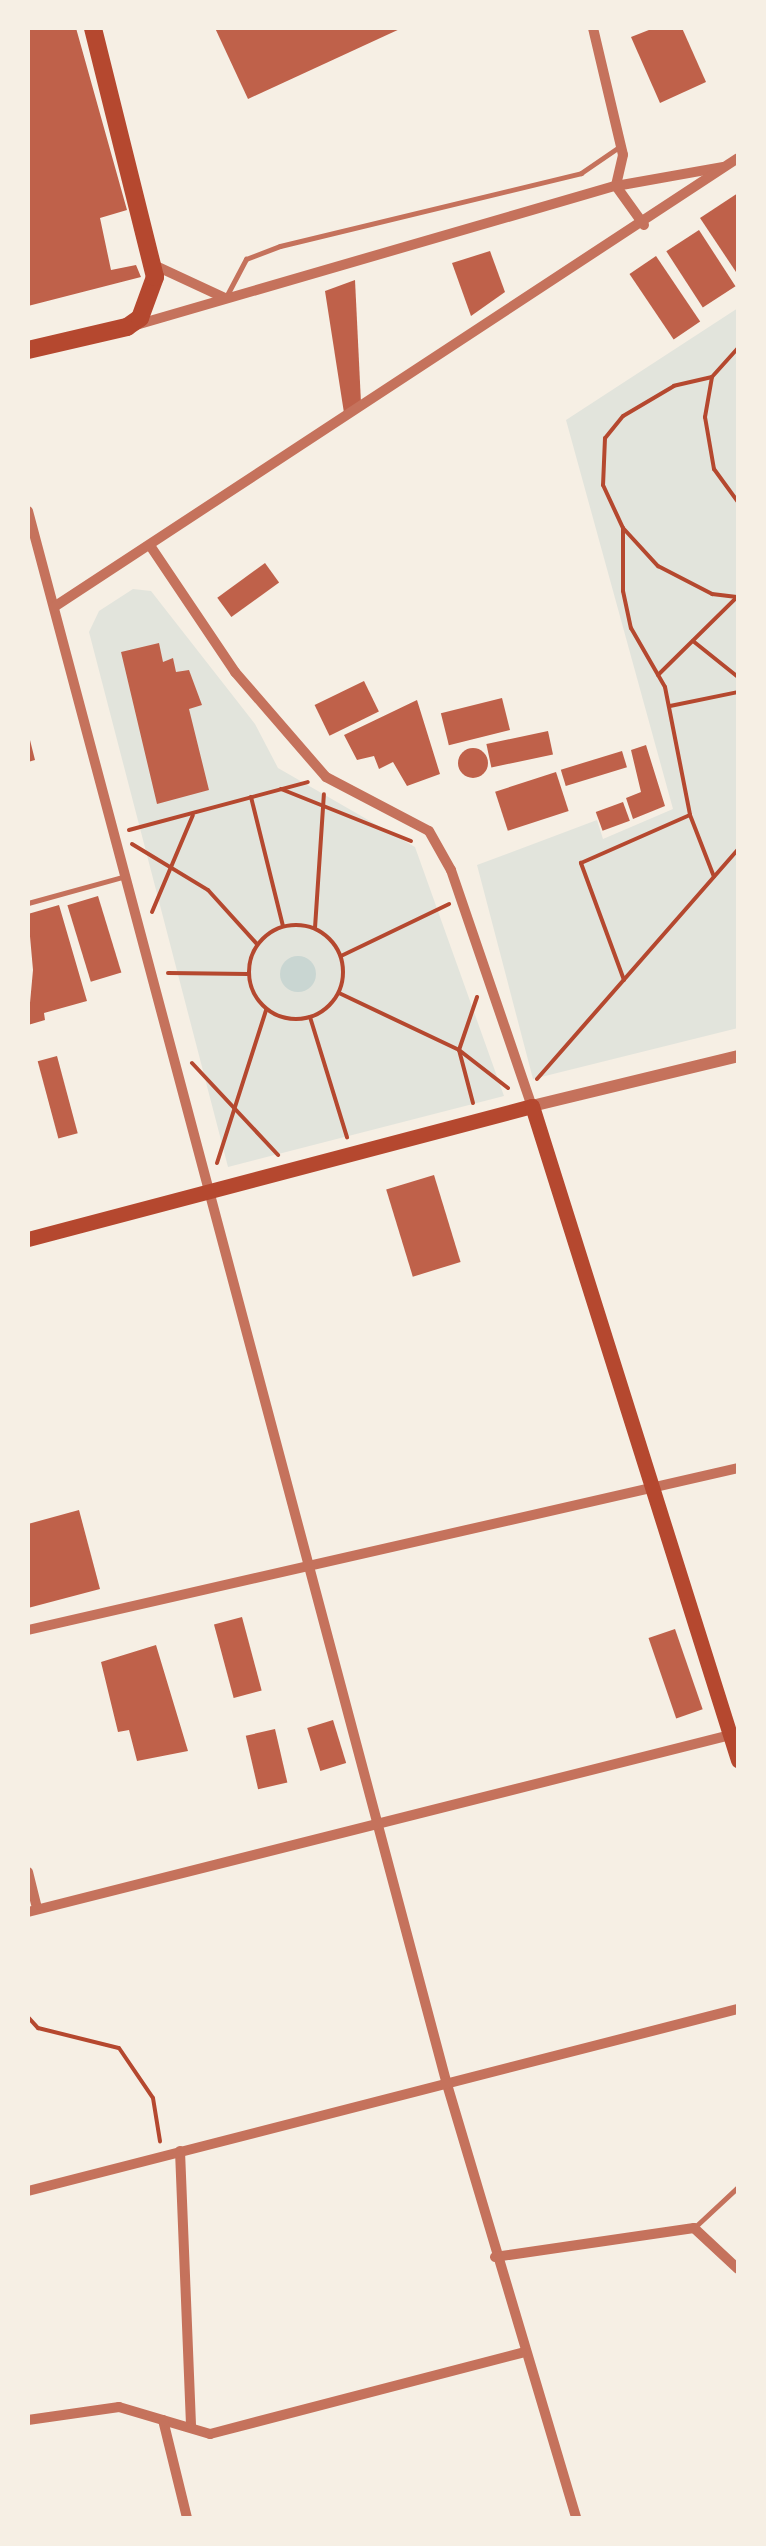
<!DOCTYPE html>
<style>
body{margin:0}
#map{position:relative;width:766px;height:2546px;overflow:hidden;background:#f6efe4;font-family:Arial,sans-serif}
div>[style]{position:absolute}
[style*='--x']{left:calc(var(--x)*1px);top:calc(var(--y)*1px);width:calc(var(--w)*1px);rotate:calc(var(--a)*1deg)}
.green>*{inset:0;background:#e2e4dc}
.water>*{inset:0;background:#c9d6d2}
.round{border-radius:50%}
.building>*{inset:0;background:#bf614a;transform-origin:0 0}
.path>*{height:4px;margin:-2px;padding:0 2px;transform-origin:2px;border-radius:2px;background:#b5482f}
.path>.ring{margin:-2px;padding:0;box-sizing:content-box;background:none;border:4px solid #b5482f;border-radius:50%}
.service>*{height:5px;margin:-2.5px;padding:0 2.5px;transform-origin:2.5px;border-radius:2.5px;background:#c5725c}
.minor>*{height:10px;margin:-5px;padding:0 5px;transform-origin:5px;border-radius:5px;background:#c5725c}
.tertiary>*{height:12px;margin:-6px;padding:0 6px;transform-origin:6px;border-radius:6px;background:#c5725c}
.secondary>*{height:15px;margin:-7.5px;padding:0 7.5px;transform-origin:7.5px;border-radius:7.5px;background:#b5482f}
.primary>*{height:18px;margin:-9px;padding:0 9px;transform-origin:9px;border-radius:9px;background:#b5482f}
span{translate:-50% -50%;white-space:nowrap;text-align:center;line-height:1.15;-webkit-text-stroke:9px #f6efe4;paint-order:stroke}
.frame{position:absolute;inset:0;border:30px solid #f6efe4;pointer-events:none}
</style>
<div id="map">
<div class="green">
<div style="clip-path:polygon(738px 308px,738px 1028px,533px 1079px,477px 865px,597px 820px,603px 839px,673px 809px,566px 420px)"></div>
<div style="clip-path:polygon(133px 589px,151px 591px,255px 724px,278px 768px,415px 847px,504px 1096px,228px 1167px,89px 632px,99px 611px)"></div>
</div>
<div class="water">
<div class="round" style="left:280px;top:956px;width:36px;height:36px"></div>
</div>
<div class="building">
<div style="clip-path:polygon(53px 28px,76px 28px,127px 210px,100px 218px,111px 270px,136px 265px,141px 277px,28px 306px,28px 29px)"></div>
<div style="clip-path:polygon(215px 28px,402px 28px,248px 99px)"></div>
<div style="clip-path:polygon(654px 28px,682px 28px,706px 82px,660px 103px,631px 37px)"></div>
<div style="clip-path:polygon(738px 193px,738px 275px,700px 218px)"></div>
<div style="left:699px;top:230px;width:67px;height:39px;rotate:57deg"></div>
<div style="clip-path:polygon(490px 251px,505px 292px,471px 316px,452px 263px)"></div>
<div style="left:656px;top:256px;width:79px;height:32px;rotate:56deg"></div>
<div style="clip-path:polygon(355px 280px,361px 403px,344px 413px,325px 291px)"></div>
<div style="left:265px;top:563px;width:24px;height:59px;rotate:54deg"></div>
<div style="clip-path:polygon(159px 643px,163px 662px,173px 658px,176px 672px,189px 670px,202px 705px,189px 709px,209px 790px,157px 804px,121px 652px)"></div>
<div style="left:364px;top:681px;width:34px;height:55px;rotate:64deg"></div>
<div style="left:502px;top:698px;width:33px;height:63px;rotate:76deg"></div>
<div style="clip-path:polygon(417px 700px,440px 774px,407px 786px,393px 762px,379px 769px,374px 756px,357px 760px,344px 735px)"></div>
<div style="left:548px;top:731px;width:24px;height:63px;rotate:78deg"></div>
<div style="clip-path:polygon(28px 732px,35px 760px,28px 762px)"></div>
<div style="clip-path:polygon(646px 745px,665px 806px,633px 819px,626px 798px,641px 792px,631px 750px)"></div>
<div class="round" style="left:458px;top:748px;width:30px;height:30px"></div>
<div style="left:622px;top:751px;width:17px;height:64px;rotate:73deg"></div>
<div style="left:556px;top:772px;width:41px;height:64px;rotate:72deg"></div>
<div style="left:623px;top:802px;width:20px;height:29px;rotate:70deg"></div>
<div style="left:98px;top:896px;width:80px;height:32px;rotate:73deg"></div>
<div style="clip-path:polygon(59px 905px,87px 1001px,44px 1013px,45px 1020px,28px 1025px,33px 970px,28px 914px)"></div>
<div style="left:57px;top:1056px;width:80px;height:20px;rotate:75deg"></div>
<div style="left:434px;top:1175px;width:91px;height:50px;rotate:73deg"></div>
<div style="clip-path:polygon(79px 1510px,100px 1589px,28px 1608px,28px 1524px)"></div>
<div style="left:242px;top:1617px;width:76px;height:29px;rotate:75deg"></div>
<div style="left:675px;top:1629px;width:85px;height:28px;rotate:71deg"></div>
<div style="clip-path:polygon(156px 1645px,188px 1751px,137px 1761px,129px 1730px,118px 1732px,101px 1662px)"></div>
<div style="left:333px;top:1720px;width:45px;height:27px;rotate:73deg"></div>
<div style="left:275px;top:1729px;width:55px;height:30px;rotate:77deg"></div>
</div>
<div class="path">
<div style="--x:738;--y:348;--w:39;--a:132"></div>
<div style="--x:712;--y:377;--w:41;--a:99.9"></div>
<div style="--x:705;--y:417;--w:53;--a:80.2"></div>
<div style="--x:714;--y:469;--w:41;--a:54"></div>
<div style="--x:712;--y:377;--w:39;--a:167"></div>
<div style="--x:674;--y:386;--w:59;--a:149.5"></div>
<div style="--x:623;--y:416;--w:28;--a:129"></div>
<div style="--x:605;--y:438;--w:47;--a:92.4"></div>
<div style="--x:603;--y:485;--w:47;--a:65.1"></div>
<div style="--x:623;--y:528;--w:52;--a:47.4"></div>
<div style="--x:658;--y:566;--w:61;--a:27.4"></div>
<div style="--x:712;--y:594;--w:25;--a:7"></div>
<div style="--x:623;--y:528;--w:63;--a:90"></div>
<div style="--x:623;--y:591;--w:38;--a:78"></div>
<div style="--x:631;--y:628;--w:68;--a:60"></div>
<div style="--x:665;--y:687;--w:130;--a:78.9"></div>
<div style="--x:693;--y:641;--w:58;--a:38.7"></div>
<div style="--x:658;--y:675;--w:108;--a:-44.6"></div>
<div style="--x:670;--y:706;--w:69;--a:-11.6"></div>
<div style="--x:281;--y:789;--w:140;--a:21.8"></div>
<div style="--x:251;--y:797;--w:133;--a:76.1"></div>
<div style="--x:129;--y:830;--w:185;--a:-15"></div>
<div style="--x:132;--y:844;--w:89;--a:31.2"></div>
<div style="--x:208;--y:890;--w:72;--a:47.8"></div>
<div style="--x:152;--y:912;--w:105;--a:-67.1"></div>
<div class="ring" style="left:249px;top:925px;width:90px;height:90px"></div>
<div style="--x:315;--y:928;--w:134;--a:-86.2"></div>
<div style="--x:341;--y:956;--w:120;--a:-25.7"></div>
<div style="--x:168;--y:973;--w:80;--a:0.7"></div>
<div style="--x:624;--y:980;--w:125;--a:-110.2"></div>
<div style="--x:581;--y:863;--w:119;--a:-23.8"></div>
<div style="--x:690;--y:815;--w:66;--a:68.8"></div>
<div style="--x:339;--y:993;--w:133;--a:25.4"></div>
<div style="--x:459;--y:1050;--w:62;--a:37.8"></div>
<div style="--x:310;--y:1017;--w:126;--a:72.9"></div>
<div style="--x:192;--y:1063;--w:126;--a:46.9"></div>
<div style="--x:537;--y:1079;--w:305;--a:-48.8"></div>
<div style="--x:473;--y:1103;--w:55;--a:-104.8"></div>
<div style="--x:459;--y:1050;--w:56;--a:-71.2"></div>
<div style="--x:217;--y:1163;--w:161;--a:-72.2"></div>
<div style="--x:28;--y:2017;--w:15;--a:48"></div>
<div style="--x:38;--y:2028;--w:83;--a:13.9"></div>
<div style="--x:119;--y:2048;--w:60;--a:55.8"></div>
<div style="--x:153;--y:2098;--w:44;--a:80.8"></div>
</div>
<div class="service">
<div style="--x:227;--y:295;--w:41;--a:-62.2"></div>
<div style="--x:246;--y:259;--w:36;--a:-21"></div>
<div style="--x:280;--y:246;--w:310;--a:-13.6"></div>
<div style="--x:581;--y:173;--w:46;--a:-34.4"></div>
<div style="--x:28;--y:903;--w:102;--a:-15.4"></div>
<div style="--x:696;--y:2226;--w:57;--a:-42.9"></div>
</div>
<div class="minor">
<div style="--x:593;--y:28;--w:130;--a:76.7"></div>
<div style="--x:623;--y:155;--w:32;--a:103"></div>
<div style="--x:616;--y:186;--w:48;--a:54.3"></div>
<div style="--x:156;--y:266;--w:76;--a:24.9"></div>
<div style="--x:136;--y:325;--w:500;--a:-16.2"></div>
<div style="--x:616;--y:186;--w:109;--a:-10.1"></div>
<div style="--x:28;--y:511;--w:1625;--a:75.09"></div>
<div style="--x:446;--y:2081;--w:456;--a:73.4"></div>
<div style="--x:151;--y:547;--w:151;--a:56.1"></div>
<div style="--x:235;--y:672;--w:139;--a:49.1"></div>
<div style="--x:326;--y:777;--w:116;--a:27.7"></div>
<div style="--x:429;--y:831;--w:45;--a:60.6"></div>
<div style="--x:451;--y:870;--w:250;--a:71.1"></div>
<div style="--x:54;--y:607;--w:818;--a:-33.28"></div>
<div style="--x:28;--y:1630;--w:728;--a:-12.85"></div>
<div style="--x:28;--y:1872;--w:38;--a:76"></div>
<div style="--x:28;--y:1912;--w:732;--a:-14.15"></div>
<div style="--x:180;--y:2151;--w:276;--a:87.7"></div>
<div style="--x:28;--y:2191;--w:733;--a:-14.38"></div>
<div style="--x:495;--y:2257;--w:201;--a:-8.3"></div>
<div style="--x:694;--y:2228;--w:60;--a:43"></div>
<div style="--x:28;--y:2420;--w:92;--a:-8.1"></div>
<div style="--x:119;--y:2407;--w:95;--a:16.5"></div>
<div style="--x:210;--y:2434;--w:322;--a:-14.6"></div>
<div style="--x:163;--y:2420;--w:101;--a:76.2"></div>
</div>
<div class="tertiary">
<div style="--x:532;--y:1106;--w:212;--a:-13.6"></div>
</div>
<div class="secondary">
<div style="--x:28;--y:1239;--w:521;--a:-14.78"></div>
<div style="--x:532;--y:1106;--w:686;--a:72.52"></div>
</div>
<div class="primary">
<div style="--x:28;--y:350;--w:102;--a:-13.1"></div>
<div style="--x:127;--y:327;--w:16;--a:-35"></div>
<div style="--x:140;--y:318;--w:44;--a:-69.9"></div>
<div style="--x:155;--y:277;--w:257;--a:-104"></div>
</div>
<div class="frame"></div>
</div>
